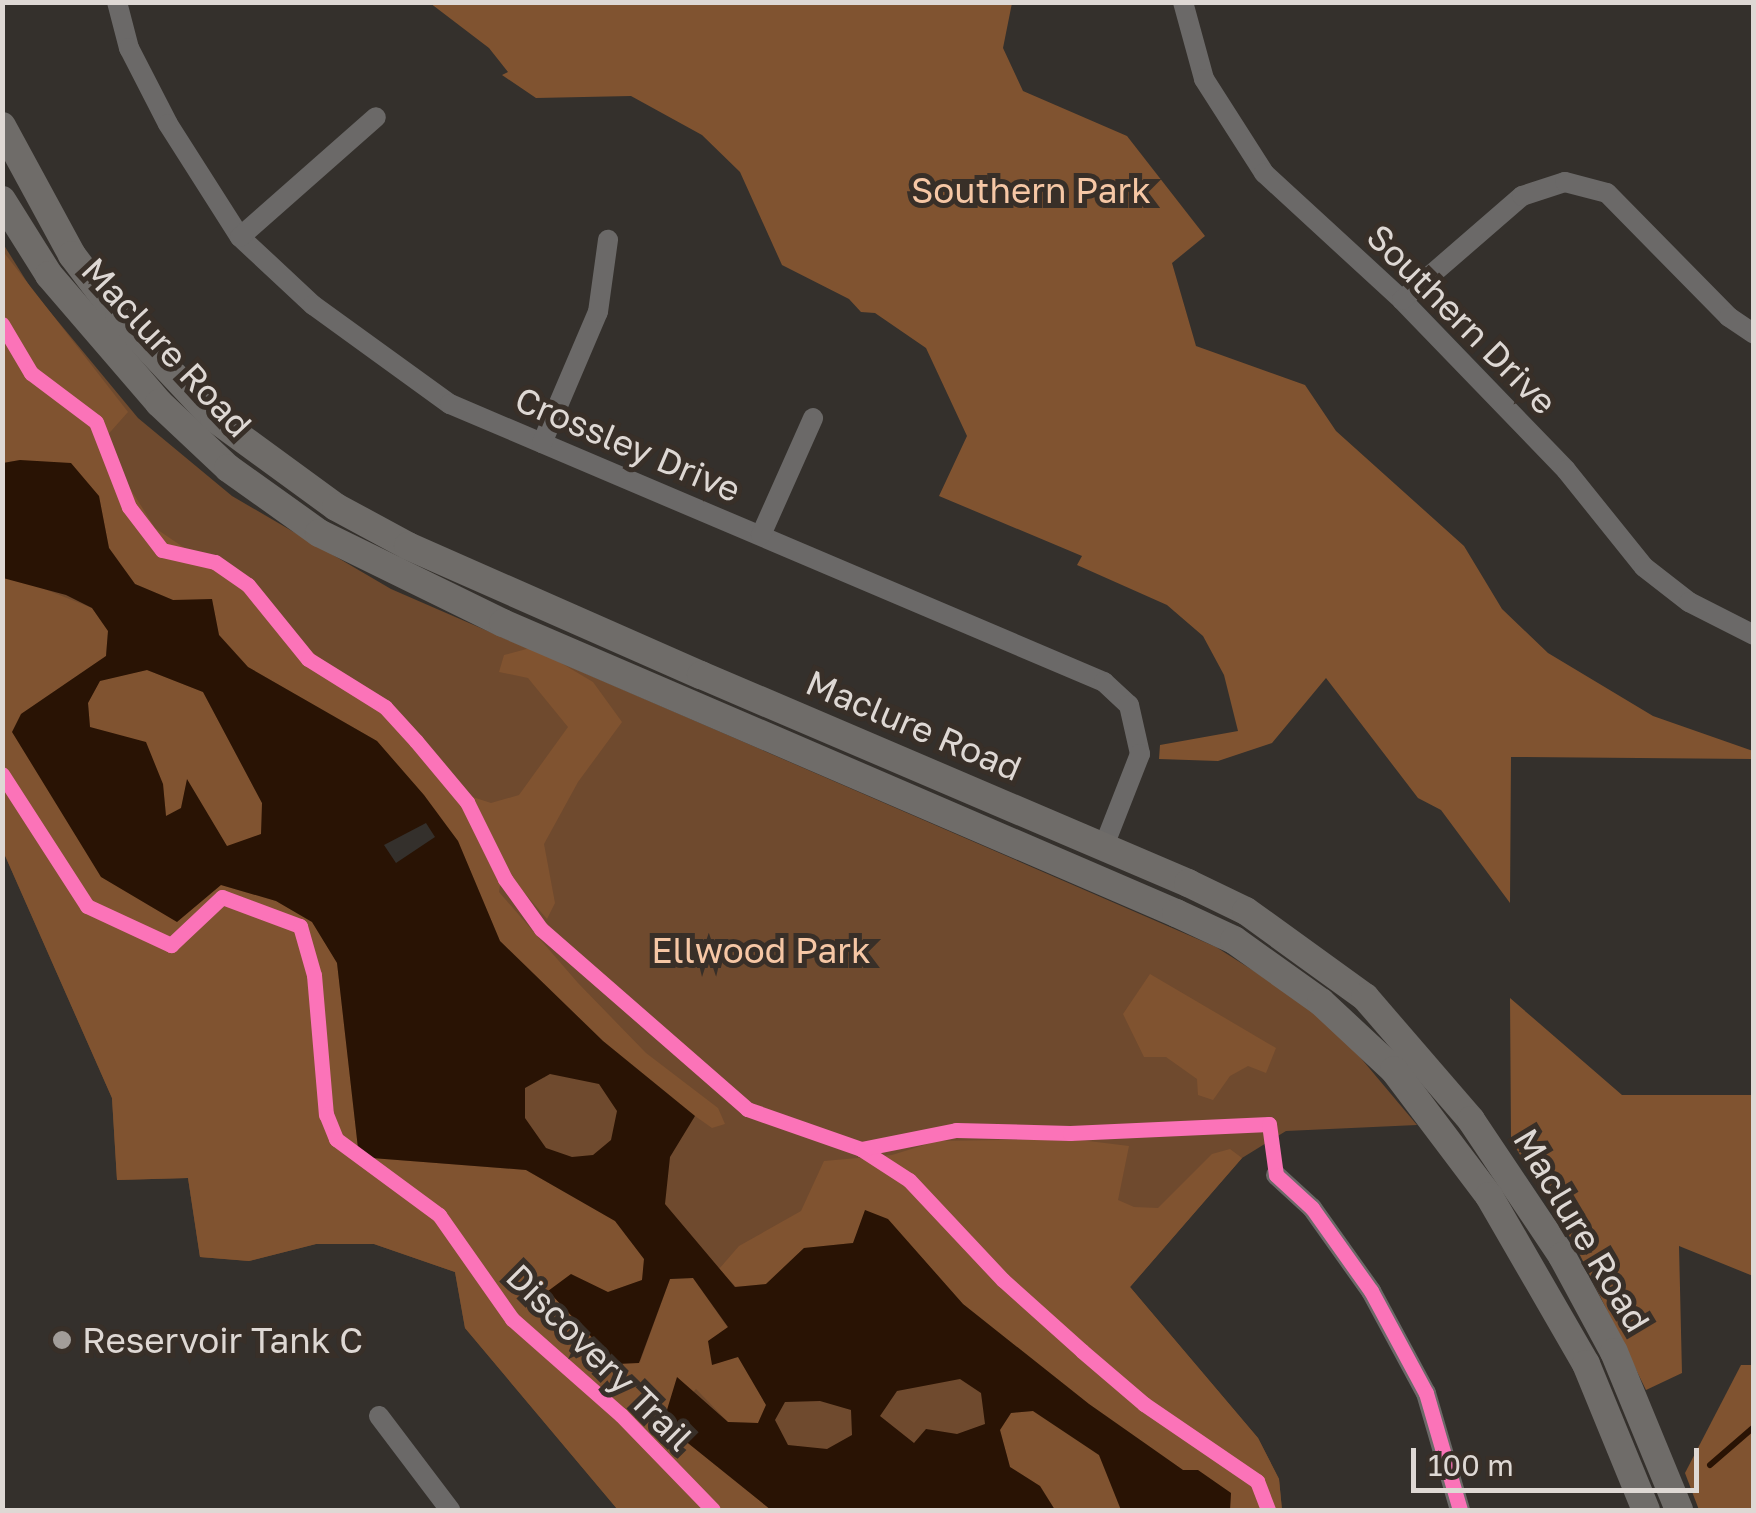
<!DOCTYPE html>
<style>
body{margin:0}
#map{position:relative;width:1756px;height:1513px;overflow:hidden;background:#34302c;font-family:"Golos Text",sans-serif}
div>[style]{position:absolute}
[style*='--x']{left:calc(var(--x)*1px);top:calc(var(--y)*1px);width:calc(var(--w)*1px);rotate:calc(var(--a)*1deg)}
.green>*{inset:0;background:#6f4a2e}
.forest>*{inset:0;background:#805330}
.water>*{inset:0;background:#291304}
.pier>*{inset:0;background:#34302c}
.stream>*{height:6px;margin:-3px;padding:0 3px;transform-origin:3px;border-radius:3px;background:#291304}
.minor>*{height:20px;margin:-10px;padding:0 10px;transform-origin:10px;border-radius:10px;background:#6b6968}
.secondary>*{height:28px;margin:-14px;padding:0 14px;transform-origin:14px;border-radius:14px;background:#6f6c69}
.cycleway>*{height:15px;margin:-7.5px;padding:0 7.5px;transform-origin:7.5px;border-radius:7.5px;background:#fb73b8}
.dots>*{width:28px;height:28px;translate:-50% -50%;box-sizing:border-box;border:5px solid #382f28;border-radius:50%}
span{translate:-50% -50%;white-space:nowrap;text-align:center;line-height:1.15;-webkit-text-stroke:10px #382f28;paint-order:stroke}
.park-label{font-size:35px;color:#f6c7a5}
.street-label{font-size:35px;color:#ded8d4}
.poi-label{font-size:35px;color:#ded8d4}
.left{translate:0 -50%;text-align:left}
.frame{position:absolute;inset:0;border:5px solid #ded8d4;pointer-events:none}
.scale{position:absolute;left:1411px;top:1448px;width:288px;height:45px;box-sizing:border-box;border:5px solid #ded8d4;border-top:0;padding-left:12px;font-size:30px;line-height:35px;white-space:nowrap;color:#ded8d4;-webkit-text-stroke:8px #382f28;paint-order:stroke}
</style>
<div id="map">
<div class="green">
<div style="clip-path:polygon(2px 242px,32px 290px,138px 418px,232px 496px,391px 589px,1216px 947px,1301px 1001px,1354px 1050px,1417px 1125px,1286px 1131px,1242px 1158px,1130px 1287px,1258px 1438px,1279px 1479px,1282px 1510px,618px 1510px,465px 1328px,455px 1272px,374px 1244px,316px 1244px,249px 1261px,200px 1257px,188px 1178px,117px 1180px,112px 1098px,3px 851px)"></div>
</div>
<div class="forest">
<div style="clip-path:polygon(430px 3px,1012px 3px,1003px 48px,1023px 91px,1127px 136px,1205px 236px,1172px 263px,1196px 346px,1305px 385px,1336px 431px,1464px 546px,1502px 609px,1548px 653px,1653px 716px,1753px 751px,1753px 759px,1511px 757px,1510px 903px,1441px 810px,1418px 798px,1326px 678px,1272px 743px,1218px 761px,1159px 759px,1160px 745px,1238px 731px,1224px 675px,1203px 636px,1167px 605px,1077px 565px,1082px 556px,939px 496px,967px 436px,926px 348px,875px 313px,861px 312px,849px 299px,782px 265px,740px 172px,702px 135px,631px 96px,536px 98px,502px 75px,508px 72px,489px 48px)"></div>
<div style="clip-path:polygon(2px 250px,128px 412px,104px 439px,106px 450px,155px 528px,242px 587px,320px 659px,362px 687px,454px 791px,491px 803px,519px 795px,568px 727px,528px 678px,499px 672px,504px 655px,534px 647px,593px 682px,622px 722px,578px 782px,544px 844px,555px 903px,547px 919px,509px 875px,501px 879px,499px 892px,578px 983px,646px 1053px,718px 1108px,725px 1124px,712px 1128px,695px 1116px,603px 1041px,500px 941px,458px 841px,377px 741px,248px 667px,219px 635px,212px 600px,173px 600px,135px 584px,109px 548px,99px 496px,20px 460px,3px 463px)"></div>
<div style="clip-path:polygon(12px 576px,92px 608px,108px 631px,106px 656px,21px 714px,221px 885px,276px 901px,312px 922px,337px 962px,359px 1157px,526px 1170px,615px 1221px,644px 1259px,643px 1280px,608px 1292px,640px 1362px,670px 1279px,693px 1278px,728px 1328px,713px 1364px,738px 1357px,766px 1405px,758px 1423px,728px 1422px,696px 1389px,663px 1423px,771px 1510px,618px 1510px,465px 1328px,455px 1272px,374px 1244px,316px 1244px,249px 1261px,200px 1257px,188px 1178px,117px 1180px,112px 1098px,3px 851px,2px 578px)"></div>
<div style="clip-path:polygon(147px 670px,203px 692px,262px 803px,262px 834px,227px 847px,187px 781px,181px 809px,166px 816px,163px 784px,90px 728px,88px 703px,100px 680px)"></div>
<div style="clip-path:polygon(1150px 974px,1276px 1048px,1266px 1073px,1248px 1066px,1230px 1076px,1213px 1100px,1198px 1095px,1197px 1079px,1166px 1057px,1144px 1057px,1123px 1014px)"></div>
<div style="clip-path:polygon(1510px 998px,1622px 1095px,1753px 1095px,1753px 1276px,1679px 1246px,1682px 1373px,1646px 1390px,1576px 1247px,1511px 1140px)"></div>
<div style="clip-path:polygon(1072px 1139px,1129px 1146px,1118px 1200px,1134px 1207px,1158px 1208px,1212px 1154px,1230px 1149px,1242px 1158px,1130px 1287px,1258px 1438px,1279px 1479px,1282px 1510px,1230px 1510px,1231px 1493px,1198px 1471px,1183px 1470px,1089px 1404px,963px 1304px,887px 1219px,853px 1243px,804px 1248px,766px 1284px,736px 1287px,719px 1269px,739px 1246px,801px 1211px,824px 1161px,892px 1155px,937px 1141px)"></div>
<div style="clip-path:polygon(1741px 1365px,1753px 1365px,1753px 1510px,1699px 1510px,1685px 1473px)"></div>
<div style="clip-path:polygon(1033px 1411px,1099px 1455px,1121px 1510px,1055px 1510px,1040px 1486px,1010px 1467px,1000px 1430px,1011px 1413px)"></div>
</div>
<div class="water">
<div style="clip-path:polygon(evenodd,20px 460px,71px 463px,99px 496px,109px 548px,135px 584px,173px 600px,212px 599px,219px 635px,248px 667px,377px 741px,424px 795px,458px 841px,500px 941px,603px 1041px,695px 1116px,670px 1157px,665px 1204px,735px 1287px,766px 1284px,804px 1248px,853px 1243px,865px 1210px,888px 1219px,963px 1304px,1089px 1404px,1183px 1470px,1198px 1470px,1231px 1493px,1230px 1510px,1121px 1510px,1099px 1455px,1033px 1411px,1011px 1413px,1000px 1430px,1010px 1467px,1040px 1486px,1055px 1510px,771px 1510px,663px 1423px,677px 1377px,728px 1422px,758px 1423px,766px 1405px,738px 1357px,712px 1365px,708px 1341px,728px 1327px,693px 1278px,670px 1279px,639px 1363px,617px 1364px,548px 1291px,571px 1274px,608px 1292px,642px 1280px,644px 1259px,615px 1221px,526px 1170px,359px 1157px,337px 963px,312px 922px,276px 901px,221px 885px,177px 922px,101px 877px,12px 732px,21px 714px,106px 656px,108px 631px,92px 608px,66px 595px,3px 578px,3px 463px,20px 460px,147px 670px,203px 692px,262px 803px,261px 834px,227px 846px,187px 779px,181px 808px,166px 816px,163px 784px,146px 742px,90px 727px,88px 703px,100px 681px,147px 670px,20px 460px,550px 1074px,599px 1084px,617px 1111px,611px 1140px,593px 1155px,572px 1157px,546px 1148px,525px 1118px,525px 1088px,550px 1074px,20px 460px,960px 1379px,981px 1393px,985px 1424px,957px 1434px,926px 1429px,914px 1443px,880px 1416px,897px 1391px,960px 1379px,20px 460px,820px 1401px,851px 1410px,852px 1435px,827px 1449px,788px 1445px,775px 1420px,785px 1402px,820px 1401px)"></div>
</div>
<div class="pier">
<div style="clip-path:polygon(426px 823px,435px 837px,396px 863px,384px 845px)"></div>
</div>
<div class="stream">
<div style="--x:1710;--y:1465;--w:58;--a:-40.8"></div>
</div>
<div class="minor">
<div style="--x:117;--y:2;--w:48;--a:75.4"></div>
<div style="--x:129;--y:48;--w:85;--a:62.8"></div>
<div style="--x:168;--y:124;--w:134;--a:57.5"></div>
<div style="--x:240;--y:237;--w:100;--a:43"></div>
<div style="--x:313;--y:305;--w:169;--a:35.9"></div>
<div style="--x:450;--y:404;--w:711;--a:23.03"></div>
<div style="--x:1104;--y:682;--w:34;--a:43"></div>
<div style="--x:1129;--y:705;--w:50;--a:77.3"></div>
<div style="--x:1140;--y:754;--w:99;--a:111.4"></div>
<div style="--x:1183;--y:2;--w:80;--a:74.7"></div>
<div style="--x:1204;--y:79;--w:112;--a:57.4"></div>
<div style="--x:1264;--y:173;--w:188;--a:42.6"></div>
<div style="--x:1402;--y:300;--w:236;--a:46"></div>
<div style="--x:1566;--y:470;--w:124;--a:51.2"></div>
<div style="--x:1644;--y:567;--w:57;--a:37.9"></div>
<div style="--x:1689;--y:602;--w:73;--a:26.9"></div>
<div style="--x:240;--y:237;--w:181;--a:-41.4"></div>
<div style="--x:1402;--y:300;--w:159;--a:-40.9"></div>
<div style="--x:1522;--y:196;--w:45;--a:-18"></div>
<div style="--x:1565;--y:182;--w:43;--a:14.7"></div>
<div style="--x:1607;--y:193;--w:174;--a:45.5"></div>
<div style="--x:1729;--y:317;--w:30;--a:34"></div>
<div style="--x:542;--y:443;--w:142;--a:-66.9"></div>
<div style="--x:598;--y:312;--w:73;--a:-82.1"></div>
<div style="--x:761;--y:535;--w:128;--a:-66"></div>
<div style="--x:1276;--y:1175;--w:49;--a:42.5"></div>
<div style="--x:1312;--y:1208;--w:102;--a:54.6"></div>
<div style="--x:1371;--y:1291;--w:116;--a:61.7"></div>
<div style="--x:1426;--y:1393;--w:122;--a:73.8"></div>
<div style="--x:379;--y:1416;--w:118;--a:52.9"></div>
</div>
<div class="secondary">
<div style="--x:2;--y:126;--w:147;--a:61.5"></div>
<div style="--x:72;--y:255;--w:78;--a:52.8"></div>
<div style="--x:119;--y:317;--w:139;--a:46.8"></div>
<div style="--x:214;--y:418;--w:151;--a:36.1"></div>
<div style="--x:336;--y:507;--w:82;--a:28.4"></div>
<div style="--x:408;--y:546;--w:320;--a:23.8"></div>
<div style="--x:701;--y:675;--w:530;--a:23.13"></div>
<div style="--x:1188;--y:883;--w:64;--a:25.8"></div>
<div style="--x:1246;--y:911;--w:147;--a:35.9"></div>
<div style="--x:1365;--y:997;--w:162;--a:49.2"></div>
<div style="--x:1471;--y:1120;--w:164;--a:56.2"></div>
<div style="--x:1562;--y:1256;--w:109;--a:61.6"></div>
<div style="--x:1614;--y:1352;--w:171;--a:67.6"></div>
<div style="--x:2;--y:200;--w:89;--a:57.9"></div>
<div style="--x:49;--y:275;--w:169;--a:49.3"></div>
<div style="--x:159;--y:403;--w:95;--a:43.3"></div>
<div style="--x:228;--y:468;--w:112;--a:35.5"></div>
<div style="--x:319;--y:533;--w:205;--a:26.1"></div>
<div style="--x:503;--y:623;--w:733;--a:23.31"></div>
<div style="--x:1176;--y:913;--w:64;--a:25"></div>
<div style="--x:1234;--y:940;--w:107;--a:35.5"></div>
<div style="--x:1321;--y:1002;--w:100;--a:43"></div>
<div style="--x:1394;--y:1070;--w:158;--a:53"></div>
<div style="--x:1489;--y:1196;--w:194;--a:60"></div>
<div style="--x:1586;--y:1364;--w:158;--a:67.7"></div>
</div>
<div class="cycleway">
<div style="--x:2;--y:324;--w:57;--a:59.4"></div>
<div style="--x:31;--y:373;--w:81;--a:37"></div>
<div style="--x:96;--y:422;--w:91;--a:68.8"></div>
<div style="--x:129;--y:507;--w:54;--a:52.5"></div>
<div style="--x:162;--y:550;--w:54;--a:12.8"></div>
<div style="--x:215;--y:562;--w:40;--a:34.9"></div>
<div style="--x:248;--y:585;--w:95;--a:51"></div>
<div style="--x:308;--y:659;--w:91;--a:31.9"></div>
<div style="--x:385;--y:707;--w:46;--a:47.6"></div>
<div style="--x:416;--y:741;--w:80;--a:50.1"></div>
<div style="--x:467;--y:802;--w:86;--a:63.7"></div>
<div style="--x:505;--y:879;--w:62;--a:54.2"></div>
<div style="--x:541;--y:929;--w:274;--a:41.1"></div>
<div style="--x:747;--y:1109;--w:121;--a:19.3"></div>
<div style="--x:861;--y:1149;--w:57;--a:32.9"></div>
<div style="--x:909;--y:1180;--w:137;--a:46.8"></div>
<div style="--x:1003;--y:1280;--w:106;--a:41.9"></div>
<div style="--x:1082;--y:1351;--w:82;--a:40.5"></div>
<div style="--x:1144;--y:1404;--w:137;--a:34.3"></div>
<div style="--x:1257;--y:1481;--w:31;--a:69"></div>
<div style="--x:2;--y:774;--w:157;--a:57.2"></div>
<div style="--x:87;--y:906;--w:93;--a:24.9"></div>
<div style="--x:171;--y:945;--w:70;--a:-43.3"></div>
<div style="--x:222;--y:897;--w:83;--a:20.4"></div>
<div style="--x:300;--y:926;--w:51;--a:74.1"></div>
<div style="--x:314;--y:975;--w:140;--a:85.1"></div>
<div style="--x:326;--y:1114;--w:27;--a:68"></div>
<div style="--x:336;--y:1139;--w:128;--a:36.4"></div>
<div style="--x:439;--y:1215;--w:127;--a:54.9"></div>
<div style="--x:512;--y:1319;--w:145;--a:41.4"></div>
<div style="--x:621;--y:1415;--w:132;--a:45.9"></div>
<div style="--x:861;--y:1149;--w:97;--a:-11.3"></div>
<div style="--x:956;--y:1130;--w:114;--a:1.5"></div>
<div style="--x:1070;--y:1133;--w:199;--a:-2.6"></div>
<div style="--x:1269;--y:1124;--w:51;--a:82.2"></div>
<div style="--x:1276;--y:1175;--w:49;--a:42.5"></div>
<div style="--x:1312;--y:1208;--w:102;--a:54.6"></div>
<div style="--x:1371;--y:1291;--w:116;--a:61.7"></div>
<div style="--x:1426;--y:1393;--w:122;--a:73.8"></div>
</div>
<div class="dots">
<div style="left:62px;top:1340px;background:#a29d99"></div>
</div>
<div class="park-label">
<span style="left:1031px;top:190px">Southern Park</span>
<span style="left:761px;top:950px">Ellwood Park</span>
</div>
<div class="street-label">
<span style="left:1462px;top:319px;rotate:45deg">Southern Drive</span>
<span style="left:167px;top:347px;rotate:47deg">Maclure Road</span>
<span style="left:628px;top:444px;rotate:23deg">Crossley Drive</span>
<span style="left:914px;top:725px;rotate:23deg">Maclure Road</span>
<span style="left:1582px;top:1230px;rotate:59deg">Maclure Road</span>
<span style="left:600px;top:1357px;rotate:45deg">Discovery Trail</span>
</div>
<div class="poi-label">
<span class="left" style="left:82px;top:1340px">Reservoir Tank C</span>
</div>
<div class="frame"></div>
<div class="scale">100 m</div>
</div>
